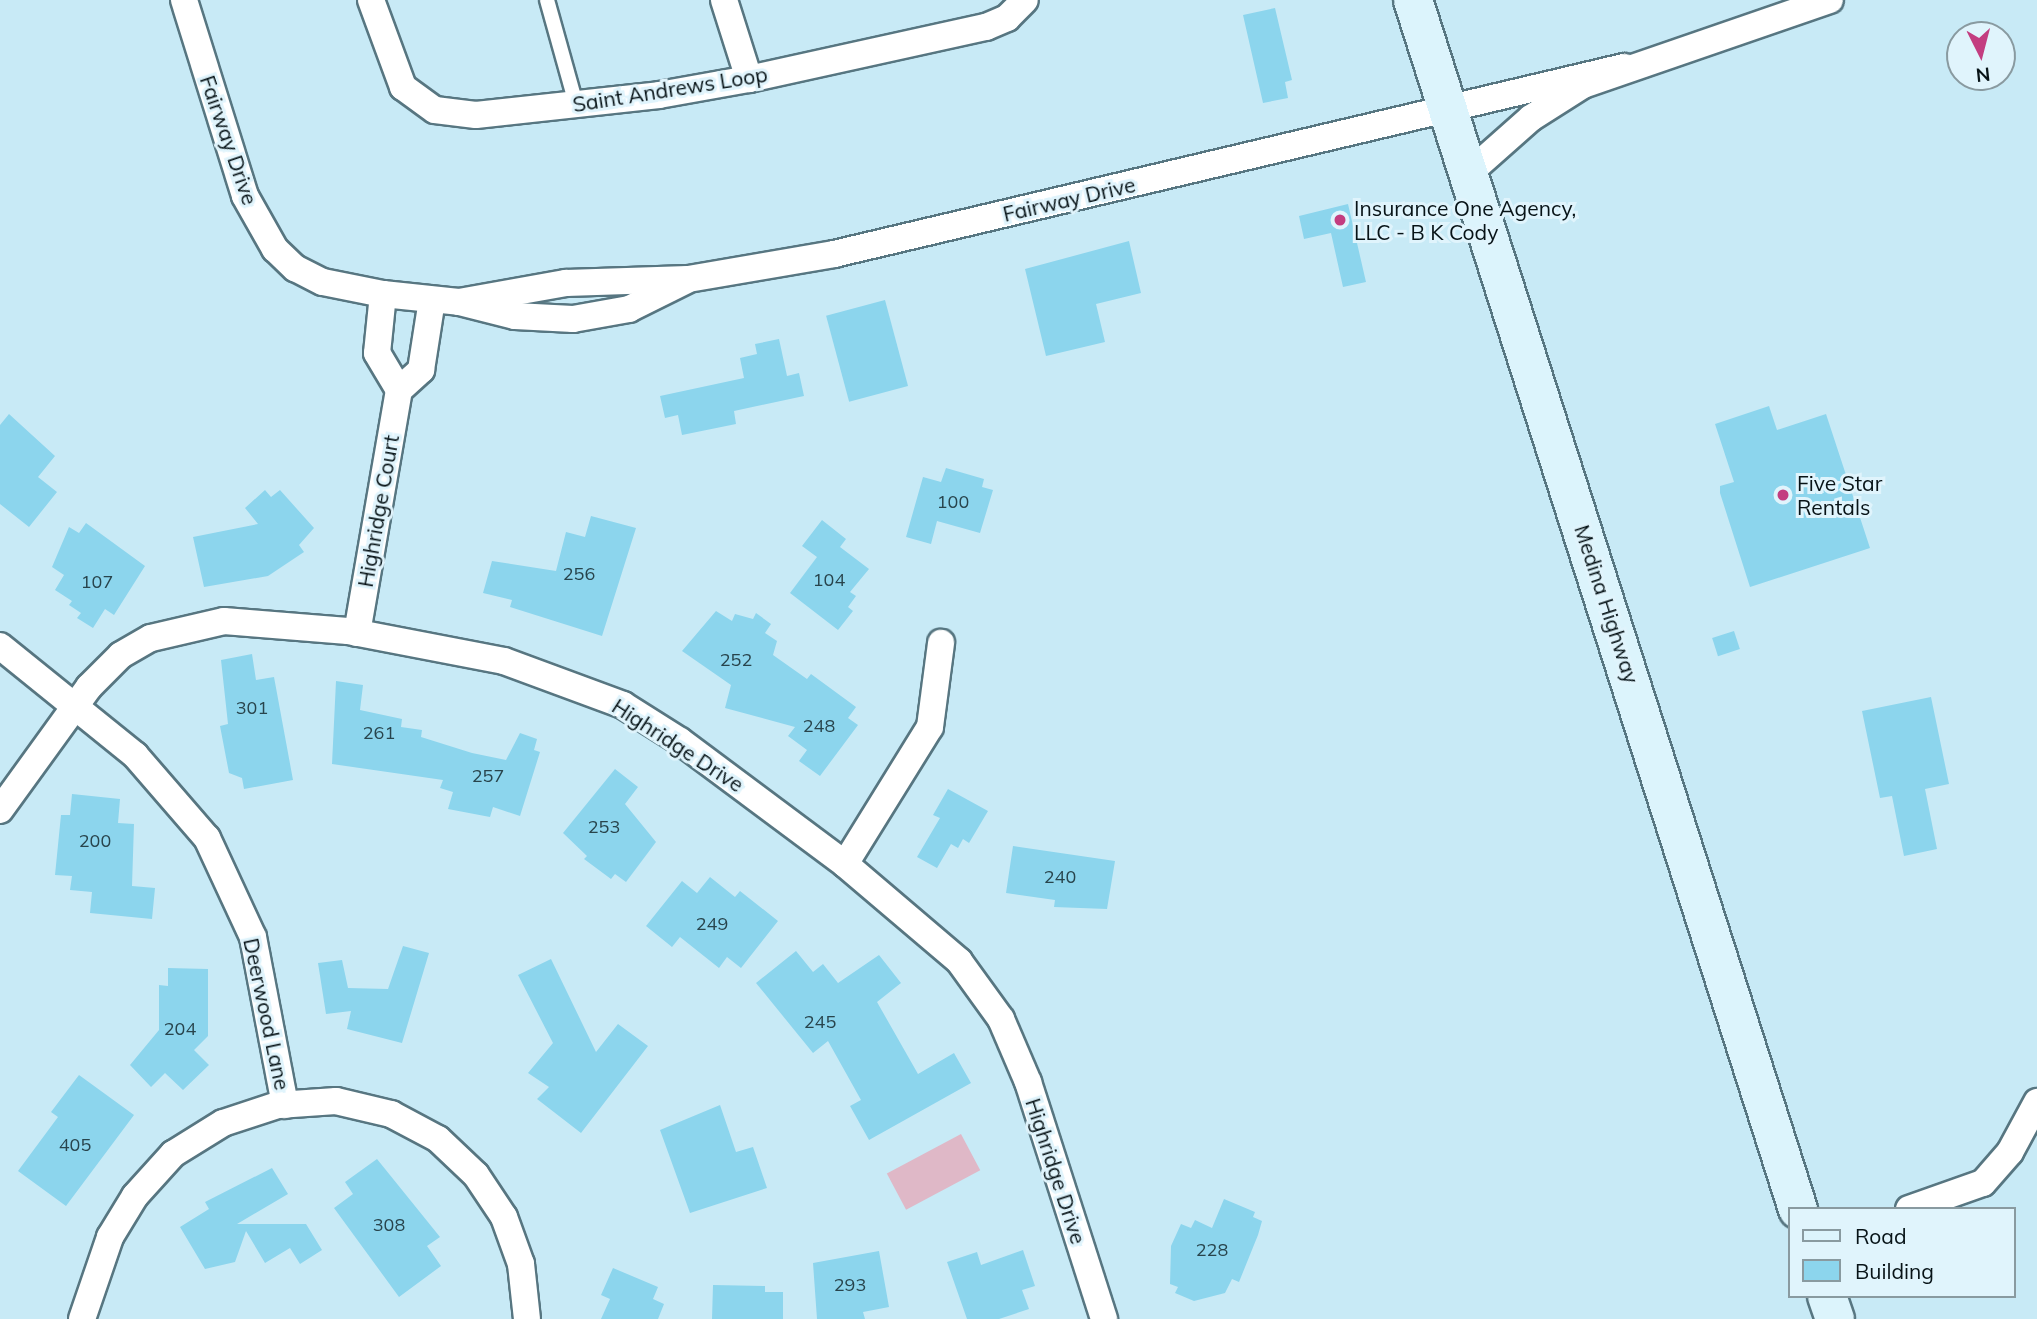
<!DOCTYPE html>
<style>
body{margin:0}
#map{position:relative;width:2037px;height:1319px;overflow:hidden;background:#c8eaf6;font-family:Mulish,sans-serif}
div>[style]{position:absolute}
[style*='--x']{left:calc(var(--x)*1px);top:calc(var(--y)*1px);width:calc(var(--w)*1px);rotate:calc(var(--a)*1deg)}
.green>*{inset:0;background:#dfb8c7;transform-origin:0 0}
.building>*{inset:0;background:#8cd5ed;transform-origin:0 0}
.roads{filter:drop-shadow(2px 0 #577681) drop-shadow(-2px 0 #577681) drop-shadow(0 2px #577681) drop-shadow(0 -2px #577681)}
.lane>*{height:14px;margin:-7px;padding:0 7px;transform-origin:7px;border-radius:7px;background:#fff}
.street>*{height:26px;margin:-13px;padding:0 13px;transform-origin:13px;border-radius:13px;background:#fff}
.secondary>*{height:38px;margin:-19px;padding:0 19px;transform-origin:19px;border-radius:19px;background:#dcf4fc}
.dots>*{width:19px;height:19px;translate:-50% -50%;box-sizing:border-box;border:4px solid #e0f4fc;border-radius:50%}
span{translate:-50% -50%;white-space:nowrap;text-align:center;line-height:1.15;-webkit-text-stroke:6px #e0f4fc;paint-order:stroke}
.number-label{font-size:18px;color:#28444c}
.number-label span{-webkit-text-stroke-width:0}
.street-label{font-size:21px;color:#071317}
.poi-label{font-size:21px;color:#071317}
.left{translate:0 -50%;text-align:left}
.legend{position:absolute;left:1788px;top:1207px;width:228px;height:91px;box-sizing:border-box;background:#e0f4fc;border:2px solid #899aa0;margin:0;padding:9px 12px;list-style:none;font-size:21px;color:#071317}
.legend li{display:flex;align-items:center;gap:14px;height:35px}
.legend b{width:35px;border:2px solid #899aa0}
.north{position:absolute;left:1946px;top:21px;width:70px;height:70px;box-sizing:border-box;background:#e0f4fc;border:2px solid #899aa0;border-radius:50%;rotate:174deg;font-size:19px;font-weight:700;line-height:28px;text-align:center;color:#071317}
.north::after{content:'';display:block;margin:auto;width:24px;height:32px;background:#c33d80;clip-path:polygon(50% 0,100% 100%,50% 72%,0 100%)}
</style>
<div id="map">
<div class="green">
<div style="left:961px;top:1134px;width:41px;height:84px;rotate:62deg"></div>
</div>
<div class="building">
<div style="clip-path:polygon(1275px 8px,1292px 80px,1285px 82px,1288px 98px,1263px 103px,1243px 15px)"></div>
<div style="clip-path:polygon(1348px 204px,1366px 282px,1343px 287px,1331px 233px,1304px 239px,1299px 216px)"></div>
<div style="clip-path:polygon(1129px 241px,1141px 293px,1096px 304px,1105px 342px,1046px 356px,1025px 269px)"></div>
<div style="left:885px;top:300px;width:89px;height:61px;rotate:75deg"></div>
<div style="clip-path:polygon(779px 339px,787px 376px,799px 373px,804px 396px,734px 411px,736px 424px,682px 435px,678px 415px,665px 418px,660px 396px,744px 378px,740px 358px,757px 354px,755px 344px)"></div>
<div style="clip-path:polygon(1769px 406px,1777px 430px,1826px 414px,1870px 548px,1750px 587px,1720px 493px,1720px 486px,1734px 482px,1715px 424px)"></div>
<div style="clip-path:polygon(9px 414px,55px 456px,38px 477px,57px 492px,29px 527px,0 504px,0 425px)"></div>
<div style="clip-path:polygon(946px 468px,984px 479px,982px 487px,993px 490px,980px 533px,937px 521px,931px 544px,906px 537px,923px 477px,941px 482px)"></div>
<div style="clip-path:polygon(265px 490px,271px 497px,280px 490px,314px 528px,299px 545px,304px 552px,268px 576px,204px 587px,193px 537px,258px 524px,245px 508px)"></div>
<div style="clip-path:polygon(591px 516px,636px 528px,602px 636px,510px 607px,512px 600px,483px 593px,492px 561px,556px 571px,566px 532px,585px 537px)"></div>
<div style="clip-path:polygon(822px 520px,846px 539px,840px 547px,869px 569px,850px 592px,856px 596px,848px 607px,853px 611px,838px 630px,790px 593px,817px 557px,802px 546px)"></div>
<div style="clip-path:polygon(86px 523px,145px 566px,114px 615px,105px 609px,93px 628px,77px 618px,81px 613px,69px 605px,72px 601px,55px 590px,64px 575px,52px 567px,69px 527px,79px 533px)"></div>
<div style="clip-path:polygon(716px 611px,732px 621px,735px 614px,753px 619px,756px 613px,771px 624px,765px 633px,777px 641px,773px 655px,807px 679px,811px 674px,856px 707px,848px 718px,858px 725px,820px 776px,799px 761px,807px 750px,788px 736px,795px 727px,725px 708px,731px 685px,682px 651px)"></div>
<div style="left:1734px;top:631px;width:19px;height:23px;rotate:72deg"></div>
<div style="clip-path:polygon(252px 654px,256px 680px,274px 677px,293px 780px,244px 789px,242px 778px,229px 773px,220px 726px,228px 724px,221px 660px)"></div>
<div style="clip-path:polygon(336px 681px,363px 685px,360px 710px,402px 719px,401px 727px,422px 730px,421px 737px,472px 753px,506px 760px,520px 733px,537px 739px,534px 750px,540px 752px,520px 816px,493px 807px,490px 817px,448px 809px,453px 792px,440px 788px,443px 780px,332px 764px)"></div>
<div style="clip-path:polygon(1931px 697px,1949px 784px,1925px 789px,1937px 849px,1904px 856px,1892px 796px,1880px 798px,1862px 711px)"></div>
<div style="clip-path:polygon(615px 769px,638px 787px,625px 804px,656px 842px,626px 882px,615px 874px,611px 879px,584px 859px,587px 856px,563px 833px)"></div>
<div style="clip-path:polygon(948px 789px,988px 811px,969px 843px,963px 839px,958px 848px,951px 844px,937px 868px,917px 857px,940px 818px,933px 815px)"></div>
<div style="clip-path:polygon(72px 794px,120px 799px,118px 823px,134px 824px,132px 886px,155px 888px,152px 919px,90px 913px,92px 892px,70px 890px,72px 876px,55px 875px,61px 815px,70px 815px)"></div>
<div style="clip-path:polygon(1013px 846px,1115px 861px,1107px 909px,1054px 907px,1055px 900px,1006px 893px)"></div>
<div style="clip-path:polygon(710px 877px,735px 897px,740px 891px,778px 921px,741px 968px,727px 957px,719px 968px,680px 937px,672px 947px,646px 926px,682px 881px,697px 893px)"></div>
<div style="clip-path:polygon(403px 946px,429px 953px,402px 1043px,347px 1029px,351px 1011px,326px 1014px,318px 963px,342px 960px,348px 988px,388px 989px)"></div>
<div style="clip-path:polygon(796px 951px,813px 972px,823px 964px,838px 983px,879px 955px,901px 983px,877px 1002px,918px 1074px,954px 1053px,971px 1083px,869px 1140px,850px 1106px,861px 1100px,828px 1041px,813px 1053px,756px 983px)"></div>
<div style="clip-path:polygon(551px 959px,596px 1052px,618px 1024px,648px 1046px,581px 1133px,537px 1099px,549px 1087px,528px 1073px,553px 1043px,518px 975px)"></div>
<div style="clip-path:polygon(168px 968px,208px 969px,208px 1036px,194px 1050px,209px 1065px,183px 1090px,165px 1073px,151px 1087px,130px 1065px,159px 1030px,159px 985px,168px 986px)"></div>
<div style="clip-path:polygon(79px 1075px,134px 1115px,66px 1206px,18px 1171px,58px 1117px,51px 1112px)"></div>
<div style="clip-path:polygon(720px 1105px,736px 1152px,753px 1147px,767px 1188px,690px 1213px,660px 1130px)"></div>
<div style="clip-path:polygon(377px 1159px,440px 1237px,427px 1246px,441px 1266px,399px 1297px,334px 1208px,353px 1194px,345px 1182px)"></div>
<div style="clip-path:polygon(272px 1168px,288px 1194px,237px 1224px,306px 1224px,322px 1250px,300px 1264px,290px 1248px,265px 1263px,246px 1231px,235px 1262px,205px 1269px,180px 1227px,209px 1209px,205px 1202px)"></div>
<div style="clip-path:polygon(1224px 1199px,1255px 1212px,1253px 1217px,1262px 1221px,1258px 1235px,1239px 1282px,1232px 1279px,1225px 1293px,1194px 1301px,1175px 1293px,1178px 1287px,1170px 1284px,1171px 1246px,1181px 1224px,1191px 1228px,1195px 1220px,1212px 1228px)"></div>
<div style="clip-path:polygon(1023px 1250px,1035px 1286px,1022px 1290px,1029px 1309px,999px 1319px,967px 1319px,947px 1262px,977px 1252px,981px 1265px)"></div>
<div style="clip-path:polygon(879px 1251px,889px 1307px,863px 1312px,865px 1319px,817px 1319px,813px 1263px)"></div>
<div style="clip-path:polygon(613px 1268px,658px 1287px,653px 1299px,664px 1304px,658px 1319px,601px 1319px,610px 1299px,601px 1295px)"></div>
<div style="clip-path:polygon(713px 1285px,765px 1286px,765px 1292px,783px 1292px,783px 1319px,712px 1319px)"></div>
</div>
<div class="roads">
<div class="lane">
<div style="--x:547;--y:0;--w:108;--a:74.4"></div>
</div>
<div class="street">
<div style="--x:184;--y:0;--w:205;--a:72.7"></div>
<div style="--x:245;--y:196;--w:61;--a:60.5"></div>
<div style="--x:275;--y:249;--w:28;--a:44"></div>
<div style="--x:295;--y:268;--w:31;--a:27"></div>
<div style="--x:323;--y:282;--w:61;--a:11.3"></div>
<div style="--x:383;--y:294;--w:76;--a:6"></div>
<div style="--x:459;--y:302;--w:58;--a:14"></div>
<div style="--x:515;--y:316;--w:58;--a:3"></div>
<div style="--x:573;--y:319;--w:57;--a:-10.1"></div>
<div style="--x:629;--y:309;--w:63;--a:-26.6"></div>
<div style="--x:371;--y:0;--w:93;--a:69.8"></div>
<div style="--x:403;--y:87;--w:39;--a:36"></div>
<div style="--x:435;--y:110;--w:41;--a:7"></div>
<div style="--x:476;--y:115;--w:184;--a:-6.2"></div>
<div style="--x:659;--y:95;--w:91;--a:-10.1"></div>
<div style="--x:749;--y:79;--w:243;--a:-12.4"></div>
<div style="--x:986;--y:27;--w:23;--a:-23"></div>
<div style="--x:1007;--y:18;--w:25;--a:-45"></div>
<div style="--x:724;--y:0;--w:83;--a:72.4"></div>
<div style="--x:1470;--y:172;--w:81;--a:-41.5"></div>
<div style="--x:1531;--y:118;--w:62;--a:-32.4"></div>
<div style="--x:1583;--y:85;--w:261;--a:-19"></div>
<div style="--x:383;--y:294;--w:59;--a:95.8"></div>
<div style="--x:377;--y:353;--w:43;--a:59.3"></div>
<div style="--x:459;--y:302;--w:109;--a:-10.1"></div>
<div style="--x:566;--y:283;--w:122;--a:-1.9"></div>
<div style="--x:688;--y:279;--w:148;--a:-9.7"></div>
<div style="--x:834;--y:254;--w:812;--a:-13.32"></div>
<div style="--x:357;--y:633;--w:247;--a:-80.2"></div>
<div style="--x:399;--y:390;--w:30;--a:-42"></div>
<div style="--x:421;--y:370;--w:71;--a:-81.1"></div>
<div style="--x:0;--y:646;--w:174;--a:38.9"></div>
<div style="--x:135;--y:755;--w:110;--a:49.1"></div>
<div style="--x:207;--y:838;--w:109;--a:65.1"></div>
<div style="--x:253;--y:937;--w:171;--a:79.2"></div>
<div style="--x:0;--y:810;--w:152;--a:-54.1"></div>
<div style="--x:89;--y:687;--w:45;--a:-45"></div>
<div style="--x:121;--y:655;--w:34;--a:-30"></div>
<div style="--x:151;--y:638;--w:75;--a:-13.1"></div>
<div style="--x:224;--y:621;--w:124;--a:4.6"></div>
<div style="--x:348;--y:631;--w:159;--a:10.9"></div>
<div style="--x:504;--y:661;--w:127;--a:20.3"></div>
<div style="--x:623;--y:705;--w:67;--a:32.3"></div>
<div style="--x:680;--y:741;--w:206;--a:36.7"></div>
<div style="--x:845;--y:864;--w:150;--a:40.4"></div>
<div style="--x:959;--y:961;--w:72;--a:54.1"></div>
<div style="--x:1001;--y:1019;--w:69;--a:66.8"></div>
<div style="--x:1028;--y:1082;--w:249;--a:72.2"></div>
<div style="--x:845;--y:864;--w:161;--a:-58.2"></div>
<div style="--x:930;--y:727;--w:85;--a:-82.5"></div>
<div style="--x:1909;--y:1209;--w:78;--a:-19.4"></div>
<div style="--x:1983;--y:1183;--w:41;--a:-48.9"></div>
<div style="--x:2010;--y:1152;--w:57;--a:-61.6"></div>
<div style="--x:82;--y:1319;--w:87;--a:-71.1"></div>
<div style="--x:110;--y:1237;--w:48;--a:-58.6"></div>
<div style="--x:135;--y:1196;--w:57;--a:-47.9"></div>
<div style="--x:173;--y:1154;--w:59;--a:-31.8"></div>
<div style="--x:223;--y:1123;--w:58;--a:-18.1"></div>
<div style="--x:278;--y:1105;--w:58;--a:-3.9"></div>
<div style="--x:336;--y:1101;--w:57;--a:13.3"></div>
<div style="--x:391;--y:1114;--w:53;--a:28"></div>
<div style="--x:438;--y:1139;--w:52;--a:43.5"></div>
<div style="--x:476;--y:1175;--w:50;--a:56.3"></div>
<div style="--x:504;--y:1217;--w:50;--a:70.1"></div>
<div style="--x:521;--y:1264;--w:55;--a:83.8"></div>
</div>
<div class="secondary">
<div style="--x:1413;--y:0;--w:1269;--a:72.34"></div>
<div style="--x:1827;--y:1296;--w:24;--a:71"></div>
</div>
</div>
<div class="dots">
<div style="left:1340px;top:220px;background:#c33d80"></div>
<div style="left:1783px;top:495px;background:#c33d80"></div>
</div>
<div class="number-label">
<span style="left:953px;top:502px">100</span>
<span style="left:579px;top:574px">256</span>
<span style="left:829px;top:580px">104</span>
<span style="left:97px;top:582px">107</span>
<span style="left:736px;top:660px">252</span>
<span style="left:252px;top:708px">301</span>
<span style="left:819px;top:726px">248</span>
<span style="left:379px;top:733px">261</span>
<span style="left:488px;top:776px">257</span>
<span style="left:604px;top:827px">253</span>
<span style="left:95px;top:841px">200</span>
<span style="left:1060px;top:877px">240</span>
<span style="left:712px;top:924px">249</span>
<span style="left:820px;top:1022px">245</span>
<span style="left:180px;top:1029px">204</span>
<span style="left:75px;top:1145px">405</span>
<span style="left:389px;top:1225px">308</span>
<span style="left:1212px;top:1250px">228</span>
<span style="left:850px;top:1285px">293</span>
</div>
<div class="street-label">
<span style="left:670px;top:89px;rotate:-9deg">Saint Andrews Loop</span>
<span style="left:229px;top:140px;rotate:71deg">Fairway Drive</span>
<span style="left:1069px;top:199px;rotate:-13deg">Fairway Drive</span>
<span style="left:378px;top:511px;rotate:-80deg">Highridge Court</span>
<span style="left:1607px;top:604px;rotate:72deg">Medina Highway</span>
<span style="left:678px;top:745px;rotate:33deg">Highridge Drive</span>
<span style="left:267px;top:1014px;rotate:78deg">Deerwood Lane</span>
<span style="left:1056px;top:1171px;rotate:72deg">Highridge Drive</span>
</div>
<div class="poi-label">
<span class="left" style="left:1354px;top:220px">Insurance One Agency,<br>LLC - B K Cody</span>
<span class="left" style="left:1797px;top:495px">Five Star<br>Rentals</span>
</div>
<ul class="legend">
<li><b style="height:9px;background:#dcf4fc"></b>Road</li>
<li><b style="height:19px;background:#8cd5ed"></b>Building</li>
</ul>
<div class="north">N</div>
</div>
